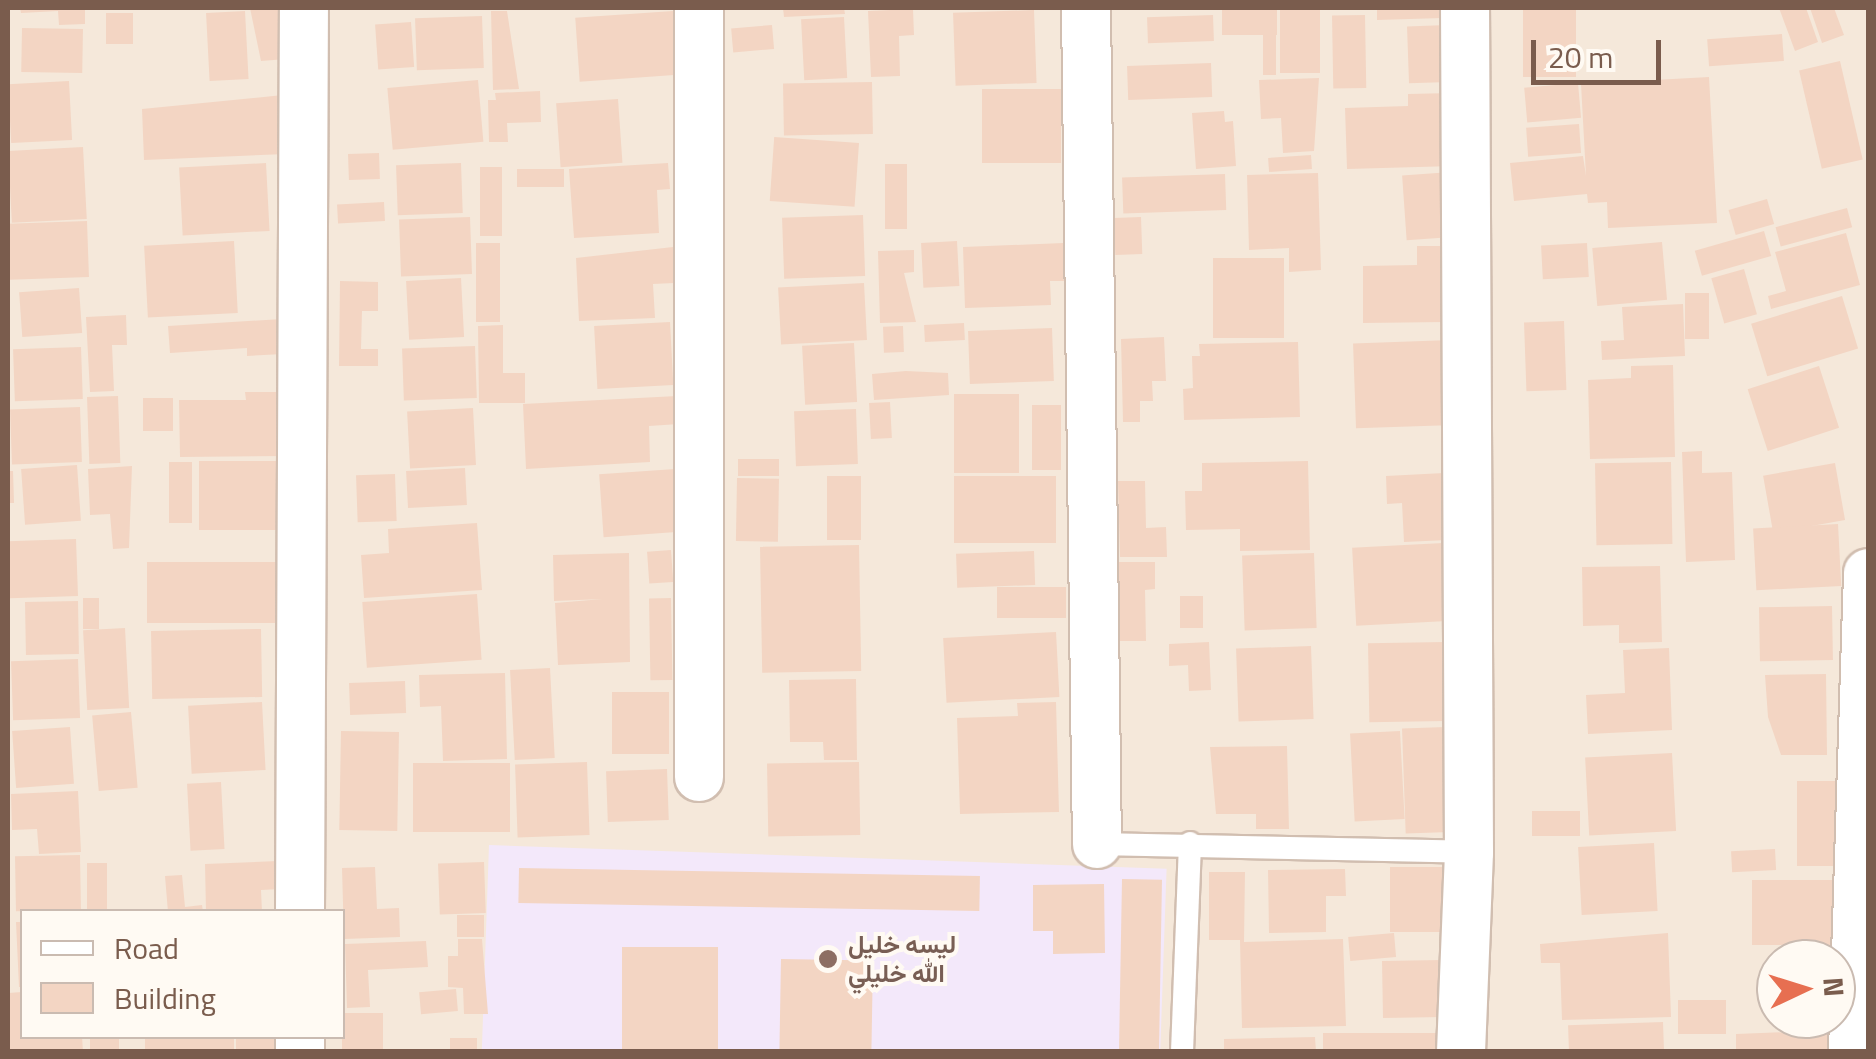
<!DOCTYPE html>
<meta charset="utf-8">
<style>
body{margin:0}
#map{position:relative;width:1876px;height:1059px;overflow:hidden;background:#fdf6ec;font-family:"Titillium Web",Vazirmatn,sans-serif}
div>[style]{position:absolute}
[style*='--x']{left:calc(var(--x)*1px);top:calc(var(--y)*1px);width:calc(var(--w)*1px);rotate:calc(var(--a)*1deg)}
.residential>*{inset:0;background:#f5e8da}
.education>*{inset:0;background:#f3e8fa;transform-origin:0 0}
.building>*{inset:0;background:#f3d5c3;transform-origin:0 0}
.roads{filter:drop-shadow(2px 0 #d1beb0) drop-shadow(-2px 0 #d1beb0) drop-shadow(0 2px #d1beb0) drop-shadow(0 -2px #d1beb0)}
.lane>*{height:22px;margin:-11px;padding:0 11px;transform-origin:11px;border-radius:11px;background:#fff}
.street>*{height:48px;margin:-24px;padding:0 24px;transform-origin:24px;border-radius:24px;background:#fff}
.dots>*{width:28px;height:28px;translate:-50% -50%;box-sizing:border-box;border:5px solid #fffaf3;border-radius:50%}
span{translate:-50% -50%;white-space:nowrap;text-align:center;line-height:1.15;-webkit-text-stroke:8px #fffaf3;paint-order:stroke}
.education-label{font-size:25px;color:#785e54;font-weight:700}
.left{translate:0 -50%;text-align:left}
.frame{position:absolute;inset:0;border:10px solid #7a5c4d;pointer-events:none}
.legend{position:absolute;left:20px;top:909px;width:325px;height:130px;box-sizing:border-box;background:#fffaf3;border:2px solid #cabbb1;margin:0;padding:12px 18px;list-style:none;font-size:30px;color:#7a5c4d}
.legend li{display:flex;align-items:center;gap:20px;height:50px}
.legend b{width:50px;border:2px solid #cabbb1}
.north{position:absolute;left:1756px;top:939px;width:100px;height:100px;box-sizing:border-box;background:#fffaf3;border:2px solid #cabbb1;border-radius:50%;rotate:86deg;font-size:28px;font-weight:700;line-height:40px;text-align:center;color:#7a5c4d}
.north::after{content:'';display:block;margin:auto;width:35px;height:45px;background:#e76f51;clip-path:polygon(50% 0,100% 100%,50% 72%,0 100%)}
.scale{position:absolute;left:1531px;top:40px;width:130px;height:45px;box-sizing:border-box;border:5px solid #7a5c4d;border-top:0;padding-left:12px;font-size:30px;line-height:35px;white-space:nowrap;color:#7a5c4d;-webkit-text-stroke:8px #fffaf3;paint-order:stroke}
</style>
<div id="map">
<div class="residential">
<div style="clip-path:polygon(evenodd,8px 8px,1868px 8px,1868px 1051px,8px 1051px,8px 8px,22px 912px,342px 912px,342px 1036px,22px 1036px,22px 912px,8px 8px,1776px 959px,1836px 959px,1836px 1019px,1776px 1019px,1776px 959px)"></div>
</div>
<div class="education">
<div style="left:489px;top:845px;width:678px;height:206px;rotate:2deg"></div>
</div>
<div class="building">
<div style="clip-path:polygon(20px 8px,85px 8px,85px 24px,59px 25px,58px 11px,21px 13px)"></div>
<div style="clip-path:polygon(250px 8px,284px 8px,286px 59px,261px 61px)"></div>
<div style="clip-path:polygon(783px 8px,844px 8px,845px 14px,784px 17px)"></div>
<div style="left:1222px;top:8px;width:55px;height:27px"></div>
<div style="left:1280px;top:8px;width:40px;height:65px"></div>
<div style="clip-path:polygon(1377px 8px,1441px 8px,1442px 18px,1377px 20px)"></div>
<div style="left:1523px;top:8px;width:53px;height:69px"></div>
<div style="clip-path:polygon(1779px 8px,1806px 8px,1818px 42px,1795px 51px)"></div>
<div style="clip-path:polygon(1810px 8px,1834px 8px,1844px 35px,1822px 43px)"></div>
<div style="clip-path:polygon(913px 9px,914px 35px,899px 36px,900px 76px,871px 77px,868px 11px)"></div>
<div style="left:1034px;top:10px;width:73px;height:81px;rotate:88deg"></div>
<div style="left:245px;top:11px;width:68px;height:39px;rotate:87deg"></div>
<div style="clip-path:polygon(491px 11px,507px 11px,519px 89px,493px 90px)"></div>
<div style="left:673px;top:11px;width:64px;height:98px;rotate:86deg"></div>
<div style="left:106px;top:13px;width:27px;height:31px"></div>
<div style="left:1213px;top:15px;width:26px;height:66px;rotate:88deg"></div>
<div style="left:1365px;top:15px;width:73px;height:33px;rotate:89deg"></div>
<div style="left:482px;top:16px;width:52px;height:67px;rotate:88deg"></div>
<div style="left:844px;top:17px;width:61px;height:43px;rotate:87deg"></div>
<div style="left:411px;top:22px;width:45px;height:36px;rotate:86deg"></div>
<div style="left:772px;top:25px;width:24px;height:41px;rotate:85deg"></div>
<div style="left:1447px;top:25px;width:57px;height:40px;rotate:88deg"></div>
<div style="left:22px;top:28px;width:61px;height:44px;rotate:1deg"></div>
<div style="left:1782px;top:34px;width:27px;height:75px;rotate:86deg"></div>
<div style="left:1263px;top:35px;width:13px;height:40px"></div>
<div style="left:1840px;top:61px;width:101px;height:42px;rotate:77deg"></div>
<div style="left:1211px;top:63px;width:34px;height:84px;rotate:88deg"></div>
<div style="clip-path:polygon(1709px 77px,1717px 223px,1608px 228px,1607px 202px,1588px 203px,1587px 194px,1514px 201px,1510px 163px,1583px 156px,1586px 176px,1581px 84px)"></div>
<div style="clip-path:polygon(1319px 78px,1314px 151px,1283px 153px,1281px 118px,1261px 119px,1259px 80px)"></div>
<div style="left:478px;top:80px;width:62px;height:91px;rotate:85deg"></div>
<div style="left:69px;top:81px;width:59px;height:61px;rotate:87deg"></div>
<div style="left:872px;top:82px;width:52px;height:89px;rotate:89deg"></div>
<div style="left:1578px;top:83px;width:35px;height:54px;rotate:85deg"></div>
<div style="left:982px;top:89px;width:79px;height:74px"></div>
<div style="clip-path:polygon(540px 91px,541px 122px,507px 123px,508px 142px,489px 142px,488px 100px,496px 100px,495px 93px)"></div>
<div style="clip-path:polygon(1452px 93px,1454px 166px,1347px 169px,1345px 108px,1408px 106px,1408px 94px)"></div>
<div style="clip-path:polygon(283px 95px,286px 154px,144px 160px,142px 109px)"></div>
<div style="left:618px;top:99px;width:64px;height:62px;rotate:86deg"></div>
<div style="clip-path:polygon(1224px 111px,1225px 122px,1233px 121px,1236px 166px,1196px 169px,1192px 113px)"></div>
<div style="left:1579px;top:124px;width:29px;height:53px;rotate:86deg"></div>
<div style="left:859px;top:143px;width:64px;height:85px;rotate:94deg"></div>
<div style="left:83px;top:147px;width:72px;height:75px;rotate:87deg"></div>
<div style="left:379px;top:153px;width:26px;height:31px;rotate:88deg"></div>
<div style="left:1311px;top:155px;width:14px;height:43px;rotate:86deg"></div>
<div style="left:266px;top:163px;width:68px;height:87px;rotate:87deg"></div>
<div style="left:461px;top:163px;width:50px;height:65px;rotate:88deg"></div>
<div style="clip-path:polygon(668px 163px,670px 189px,657px 190px,659px 233px,574px 238px,569px 169px)"></div>
<div style="left:885px;top:164px;width:22px;height:65px"></div>
<div style="left:480px;top:167px;width:22px;height:69px"></div>
<div style="left:564px;top:169px;width:18px;height:47px;rotate:90deg"></div>
<div style="left:1451px;top:172px;width:65px;height:49px;rotate:86deg"></div>
<div style="clip-path:polygon(1318px 173px,1321px 270px,1289px 272px,1289px 248px,1249px 250px,1247px 175px)"></div>
<div style="left:1225px;top:174px;width:36px;height:103px;rotate:88deg"></div>
<div style="left:1767px;top:199px;width:26px;height:40px;rotate:74deg"></div>
<div style="left:384px;top:202px;width:19px;height:47px;rotate:87deg"></div>
<div style="left:1847px;top:208px;width:20px;height:74px;rotate:75deg"></div>
<div style="left:863px;top:215px;width:61px;height:81px;rotate:88deg"></div>
<div style="left:470px;top:217px;width:57px;height:71px;rotate:88deg"></div>
<div style="left:1141px;top:217px;width:37px;height:27px;rotate:88deg"></div>
<div style="left:87px;top:221px;width:56px;height:79px;rotate:88deg"></div>
<div style="left:1764px;top:231px;width:26px;height:72px;rotate:74deg"></div>
<div style="clip-path:polygon(1846px 233px,1860px 285px,1771px 309px,1768px 296px,1786px 291px,1775px 252px)"></div>
<div style="left:234px;top:241px;width:72px;height:90px;rotate:87deg"></div>
<div style="left:957px;top:241px;width:45px;height:36px;rotate:87deg"></div>
<div style="left:1662px;top:242px;width:58px;height:70px;rotate:85deg"></div>
<div style="left:476px;top:243px;width:24px;height:79px"></div>
<div style="clip-path:polygon(1063px 243px,1064px 281px,1050px 281px,1051px 305px,965px 308px,963px 247px)"></div>
<div style="left:1587px;top:243px;width:34px;height:46px;rotate:87deg"></div>
<div style="clip-path:polygon(1417px 246px,1444px 246px,1445px 322px,1363px 323px,1363px 266px,1417px 265px)"></div>
<div style="clip-path:polygon(673px 247px,674px 283px,653px 284px,655px 318px,579px 321px,576px 258px)"></div>
<div style="clip-path:polygon(914px 250px,914px 272px,904px 273px,916px 322px,880px 323px,878px 251px)"></div>
<div style="left:1213px;top:258px;width:71px;height:80px"></div>
<div style="left:1744px;top:269px;width:47px;height:34px;rotate:74deg"></div>
<div style="left:461px;top:278px;width:59px;height:55px;rotate:87deg"></div>
<div style="clip-path:polygon(340px 281px,378px 282px,378px 311px,362px 311px,361px 349px,378px 349px,378px 366px,339px 366px)"></div>
<div style="left:864px;top:283px;width:57px;height:86px;rotate:87deg"></div>
<div style="left:79px;top:288px;width:45px;height:60px;rotate:86deg"></div>
<div style="left:1685px;top:293px;width:24px;height:46px"></div>
<div style="left:1842px;top:296px;width:55px;height:95px;rotate:73deg"></div>
<div style="clip-path:polygon(1683px 304px,1685px 356px,1602px 360px,1601px 341px,1624px 340px,1622px 307px)"></div>
<div style="clip-path:polygon(126px 315px,127px 345px,112px 345px,114px 391px,90px 392px,86px 317px)"></div>
<div style="clip-path:polygon(282px 319px,283px 354px,247px 356px,247px 348px,170px 353px,168px 326px)"></div>
<div style="left:1564px;top:321px;width:69px;height:40px;rotate:88deg"></div>
<div style="left:670px;top:322px;width:63px;height:76px;rotate:87deg"></div>
<div style="left:964px;top:323px;width:17px;height:40px;rotate:87deg"></div>
<div style="clip-path:polygon(503px 325px,503px 373px,525px 373px,525px 403px,479px 403px,478px 326px)"></div>
<div style="left:903px;top:326px;width:26px;height:20px;rotate:88deg"></div>
<div style="left:1052px;top:328px;width:53px;height:84px;rotate:88deg"></div>
<div style="clip-path:polygon(1164px 337px,1166px 381px,1152px 381px,1153px 401px,1140px 401px,1140px 422px,1123px 422px,1121px 339px)"></div>
<div style="left:1451px;top:340px;width:85px;height:98px;rotate:88deg"></div>
<div style="clip-path:polygon(1298px 342px,1300px 417px,1184px 420px,1183px 389px,1193px 388px,1192px 356px,1200px 356px,1199px 344px)"></div>
<div style="left:854px;top:343px;width:59px;height:52px;rotate:87deg"></div>
<div style="left:475px;top:346px;width:52px;height:73px;rotate:88deg"></div>
<div style="left:81px;top:347px;width:52px;height:68px;rotate:88deg"></div>
<div style="clip-path:polygon(1673px 365px,1675px 457px,1590px 459px,1588px 380px,1631px 378px,1631px 366px)"></div>
<div style="left:1819px;top:366px;width:65px;height:75px;rotate:72deg"></div>
<div style="clip-path:polygon(906px 371px,948px 373px,949px 395px,874px 400px,872px 374px)"></div>
<div style="clip-path:polygon(245px 392px,287px 392px,287px 456px,180px 457px,179px 400px,246px 400px)"></div>
<div style="left:954px;top:394px;width:65px;height:79px"></div>
<div style="left:118px;top:396px;width:67px;height:31px;rotate:88deg"></div>
<div style="clip-path:polygon(677px 396px,679px 424px,649px 426px,650px 462px,526px 469px,523px 404px)"></div>
<div style="left:143px;top:398px;width:30px;height:33px"></div>
<div style="left:890px;top:402px;width:36px;height:21px;rotate:87deg"></div>
<div style="left:1032px;top:405px;width:29px;height:65px"></div>
<div style="left:80px;top:407px;width:55px;height:70px;rotate:88deg"></div>
<div style="left:473px;top:408px;width:57px;height:66px;rotate:87deg"></div>
<div style="left:856px;top:409px;width:55px;height:62px;rotate:88deg"></div>
<div style="clip-path:polygon(1702px 451px,1702px 473px,1732px 472px,1735px 560px,1686px 562px,1682px 452px)"></div>
<div style="left:738px;top:459px;width:41px;height:17px"></div>
<div style="left:199px;top:461px;width:86px;height:69px"></div>
<div style="clip-path:polygon(1308px 461px,1310px 550px,1240px 551px,1240px 529px,1186px 530px,1185px 491px,1202px 491px,1202px 463px)"></div>
<div style="left:169px;top:462px;width:23px;height:61px"></div>
<div style="left:1671px;top:462px;width:82px;height:76px;rotate:89deg"></div>
<div style="left:1835px;top:463px;width:58px;height:73px;rotate:80deg"></div>
<div style="left:77px;top:465px;width:56px;height:56px;rotate:86deg"></div>
<div style="clip-path:polygon(132px 466px,129px 548px,113px 549px,110px 514px,90px 515px,88px 469px)"></div>
<div style="left:465px;top:468px;width:37px;height:59px;rotate:87deg"></div>
<div style="left:675px;top:469px;width:63px;height:76px;rotate:86deg"></div>
<div style="clip-path:polygon(8px 471px,13px 471px,14px 503px,8px 503px)"></div>
<div style="clip-path:polygon(1444px 473px,1447px 540px,1404px 542px,1402px 503px,1387px 504px,1386px 476px)"></div>
<div style="left:395px;top:474px;width:47px;height:39px;rotate:88deg"></div>
<div style="left:861px;top:476px;width:64px;height:34px;rotate:90deg"></div>
<div style="left:954px;top:476px;width:102px;height:67px"></div>
<div style="left:737px;top:478px;width:42px;height:63px;rotate:1deg"></div>
<div style="clip-path:polygon(1118px 481px,1145px 481px,1146px 528px,1166px 527px,1167px 557px,1120px 557px)"></div>
<div style="clip-path:polygon(477px 523px,482px 590px,364px 598px,361px 555px,389px 553px,388px 529px)"></div>
<div style="left:1838px;top:524px;width:62px;height:85px;rotate:87deg"></div>
<div style="left:76px;top:539px;width:57px;height:68px;rotate:88deg"></div>
<div style="left:1443px;top:543px;width:78px;height:91px;rotate:87deg"></div>
<div style="left:859px;top:545px;width:126px;height:99px;rotate:89deg"></div>
<div style="left:671px;top:550px;width:32px;height:24px;rotate:86deg"></div>
<div style="left:1034px;top:551px;width:34px;height:78px;rotate:88deg"></div>
<div style="clip-path:polygon(629px 553px,630px 662px,558px 665px,555px 603px,603px 599px,554px 601px,553px 555px)"></div>
<div style="left:1314px;top:553px;width:75px;height:72px;rotate:88deg"></div>
<div style="left:147px;top:562px;width:129px;height:61px"></div>
<div style="clip-path:polygon(1118px 562px,1155px 562px,1155px 589px,1145px 590px,1146px 641px,1119px 641px)"></div>
<div style="clip-path:polygon(1660px 566px,1662px 642px,1619px 643px,1619px 625px,1583px 626px,1582px 567px)"></div>
<div style="left:1066px;top:587px;width:31px;height:69px;rotate:90deg"></div>
<div style="left:477px;top:594px;width:66px;height:115px;rotate:86deg"></div>
<div style="left:1203px;top:596px;width:32px;height:23px;rotate:90deg"></div>
<div style="left:83px;top:598px;width:16px;height:31px"></div>
<div style="left:671px;top:598px;width:82px;height:22px;rotate:89deg"></div>
<div style="left:78px;top:601px;width:53px;height:53px;rotate:89deg"></div>
<div style="left:1832px;top:606px;width:54px;height:73px;rotate:89deg"></div>
<div style="left:125px;top:628px;width:80px;height:42px;rotate:87deg"></div>
<div style="left:261px;top:629px;width:68px;height:110px;rotate:89deg"></div>
<div style="left:1056px;top:632px;width:65px;height:113px;rotate:87deg"></div>
<div style="clip-path:polygon(1209px 642px,1211px 690px,1189px 691px,1188px 665px,1169px 666px,1169px 644px)"></div>
<div style="left:1445px;top:642px;width:79px;height:77px;rotate:89deg"></div>
<div style="left:1311px;top:646px;width:73px;height:75px;rotate:88deg"></div>
<div style="clip-path:polygon(1669px 648px,1672px 730px,1588px 734px,1586px 695px,1625px 693px,1623px 650px)"></div>
<div style="left:78px;top:659px;width:59px;height:67px;rotate:88deg"></div>
<div style="left:550px;top:668px;width:90px;height:40px;rotate:87deg"></div>
<div style="clip-path:polygon(505px 673px,507px 759px,443px 761px,441px 706px,420px 707px,419px 675px)"></div>
<div style="clip-path:polygon(1826px 674px,1827px 755px,1781px 755px,1768px 717px,1765px 675px)"></div>
<div style="clip-path:polygon(856px 679px,857px 760px,824px 760px,823px 742px,790px 742px,789px 680px)"></div>
<div style="left:405px;top:681px;width:32px;height:56px;rotate:88deg"></div>
<div style="left:612px;top:692px;width:57px;height:62px"></div>
<div style="left:262px;top:702px;width:68px;height:74px;rotate:87deg"></div>
<div style="clip-path:polygon(1056px 702px,1059px 812px,960px 814px,957px 718px,1018px 716px,1017px 703px)"></div>
<div style="left:131px;top:712px;width:76px;height:39px;rotate:85deg"></div>
<div style="left:70px;top:727px;width:57px;height:58px;rotate:86deg"></div>
<div style="left:1446px;top:727px;width:105px;height:44px;rotate:88deg"></div>
<div style="left:341px;top:731px;width:58px;height:99px;rotate:1deg"></div>
<div style="left:1400px;top:731px;width:88px;height:50px;rotate:87deg"></div>
<div style="clip-path:polygon(1287px 746px,1289px 829px,1256px 829px,1256px 814px,1216px 814px,1210px 747px)"></div>
<div style="left:1672px;top:753px;width:78px;height:87px;rotate:87deg"></div>
<div style="left:587px;top:762px;width:73px;height:72px;rotate:88deg"></div>
<div style="left:859px;top:762px;width:73px;height:92px;rotate:89deg"></div>
<div style="left:510px;top:763px;width:69px;height:97px;rotate:90deg"></div>
<div style="left:667px;top:769px;width:51px;height:61px;rotate:88deg"></div>
<div style="left:1797px;top:781px;width:50px;height:85px"></div>
<div style="left:221px;top:782px;width:67px;height:34px;rotate:87deg"></div>
<div style="clip-path:polygon(78px 791px,81px 852px,39px 854px,37px 829px,12px 830px,11px 794px)"></div>
<div style="left:1532px;top:811px;width:48px;height:25px"></div>
<div style="left:1654px;top:843px;width:68px;height:76px;rotate:87deg"></div>
<div style="left:1775px;top:849px;width:21px;height:44px;rotate:87deg"></div>
<div style="left:80px;top:855px;width:55px;height:65px;rotate:89deg"></div>
<div style="clip-path:polygon(278px 861px,280px 889px,261px 890px,262px 912px,206px 912px,205px 864px)"></div>
<div style="left:484px;top:862px;width:51px;height:46px;rotate:88deg"></div>
<div style="left:87px;top:863px;width:20px;height:49px"></div>
<div style="clip-path:polygon(375px 867px,377px 909px,399px 908px,400px 937px,344px 939px,342px 868px)"></div>
<div style="left:1390px;top:867px;width:53px;height:65px"></div>
<div style="left:519px;top:868px;width:461px;height:35px;rotate:1deg"></div>
<div style="clip-path:polygon(1345px 869px,1346px 896px,1326px 896px,1326px 932px,1269px 933px,1268px 870px)"></div>
<div style="clip-path:polygon(1209px 872px,1245px 872px,1244px 942px,1343px 939px,1346px 1026px,1242px 1028px,1240px 940px,1209px 940px)"></div>
<div style="clip-path:polygon(182px 875px,185px 907px,202px 905px,203px 912px,168px 912px,165px 876px)"></div>
<div style="left:1122px;top:879px;width:40px;height:173px;rotate:1deg"></div>
<div style="left:1841px;top:880px;width:65px;height:89px;rotate:90deg"></div>
<div style="clip-path:polygon(1104px 884px,1105px 953px,1053px 954px,1053px 931px,1033px 931px,1033px 885px)"></div>
<div style="left:457px;top:915px;width:27px;height:22px"></div>
<div style="clip-path:polygon(16px 922px,22px 922px,22px 987px,19px 987px)"></div>
<div style="left:1394px;top:933px;width:24px;height:46px;rotate:85deg"></div>
<div style="clip-path:polygon(1668px 933px,1671px 1017px,1562px 1020px,1560px 963px,1541px 963px,1540px 944px)"></div>
<div style="clip-path:polygon(458px 939px,482px 939px,488px 1014px,464px 1014px,463px 988px,448px 987px,448px 956px,458px 956px)"></div>
<div style="clip-path:polygon(426px 941px,428px 967px,368px 970px,370px 1007px,347px 1008px,345px 944px)"></div>
<div style="left:622px;top:947px;width:96px;height:105px"></div>
<div style="clip-path:polygon(1813px 949px,1844px 949px,1845px 1026px,1773px 1026px,1773px 1019px,1836px 1019px,1836px 959px,1813px 959px)"></div>
<div style="left:781px;top:959px;width:92px;height:93px;rotate:1deg"></div>
<div style="left:1442px;top:960px;width:57px;height:60px;rotate:89deg"></div>
<div style="left:456px;top:989px;width:22px;height:37px;rotate:85deg"></div>
<div style="clip-path:polygon(22px 992px,22px 1036px,82px 1036px,83px 1052px,8px 1052px,8px 993px)"></div>
<div style="left:1726px;top:1000px;width:34px;height:48px;rotate:90deg"></div>
<div style="left:342px;top:1013px;width:41px;height:39px"></div>
<div style="left:1663px;top:1022px;width:30px;height:95px;rotate:88deg"></div>
<div style="clip-path:polygon(1843px 1030px,1844px 1052px,1736px 1052px,1736px 1034px)"></div>
<div style="left:1323px;top:1033px;width:125px;height:19px"></div>
<div style="left:90px;top:1036px;width:29px;height:16px"></div>
<div style="left:145px;top:1036px;width:89px;height:16px"></div>
<div style="left:236px;top:1036px;width:44px;height:16px"></div>
<div style="clip-path:polygon(1315px 1037px,1316px 1052px,1224px 1052px,1224px 1039px)"></div>
<div style="left:450px;top:1038px;width:27px;height:14px"></div>
</div>
<div class="roads">
<div class="lane">
<div style="--x:1097;--y:844;--w:372;--a:1.2"></div>
<div style="--x:1182;--y:1052;--w:209;--a:-87.8"></div>
</div>
<div class="street">
<div style="--x:699;--y:8;--w:769;--a:90"></div>
<div style="--x:1086;--y:8;--w:836;--a:89.25"></div>
<div style="--x:300;--y:912;--w:904;--a:-89.75"></div>
<div style="--x:300;--y:1052;--w:16;--a:-90"></div>
<div style="--x:1461;--y:1052;--w:200;--a:-87.7"></div>
<div style="--x:1469;--y:852;--w:844;--a:-90.27"></div>
<div style="--x:1853;--y:1052;--w:479;--a:-88.2"></div>
</div>
</div>
<div class="dots">
<div style="left:828px;top:959px;background:#8d6e63"></div>
</div>
<div class="education-label">
<span class="left" style="left:848px;top:959px">ليسه خليل<br>الله خليلي</span>
</div>
<div class="frame"></div>
<ul class="legend">
<li><b style="height:12px;background:#fff"></b>Road</li>
<li><b style="height:28px;background:#f3d5c3"></b>Building</li>
</ul>
<div class="north">N</div>
<div class="scale">20 m</div>
</div>
